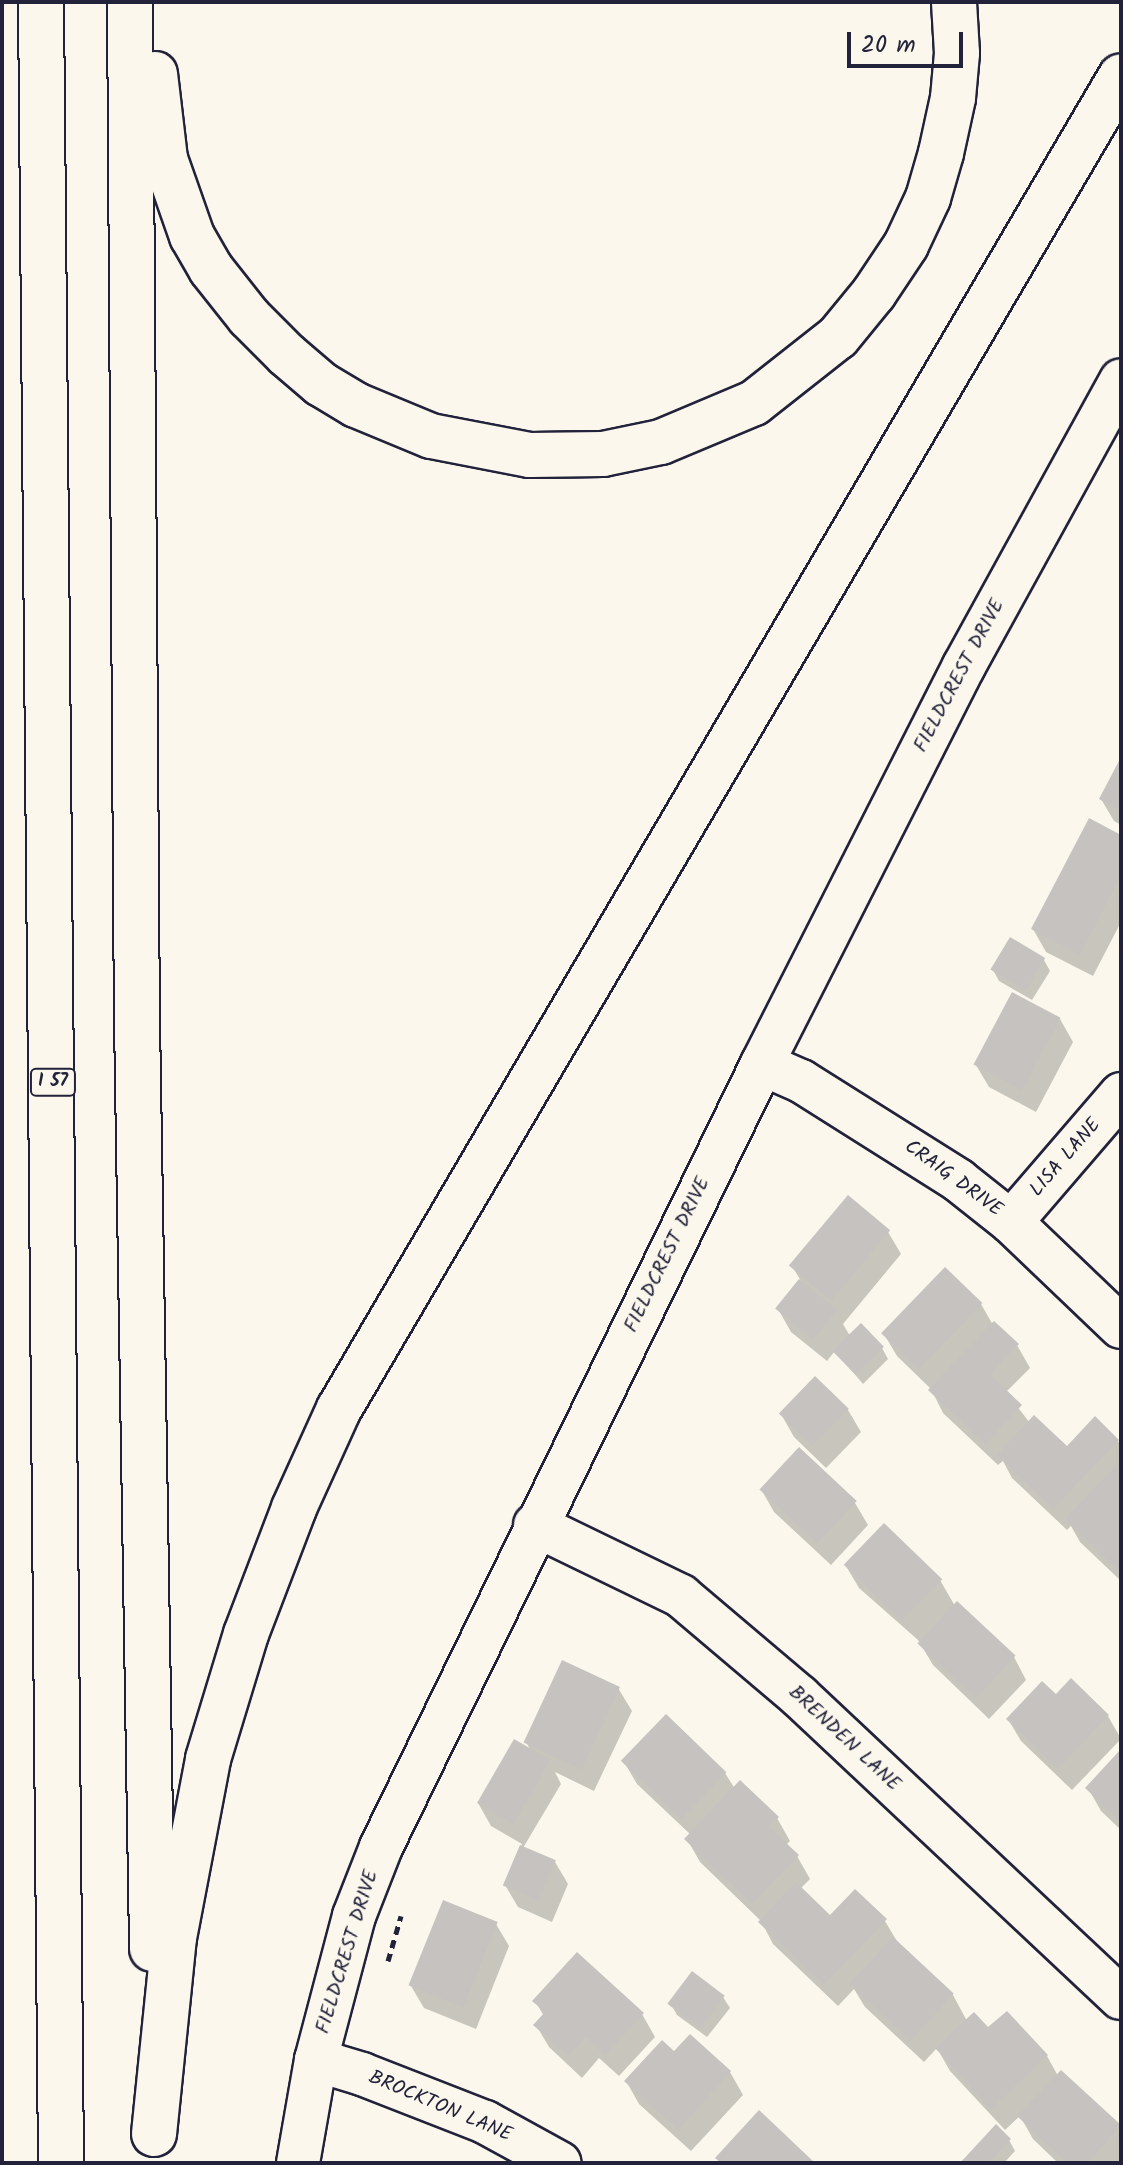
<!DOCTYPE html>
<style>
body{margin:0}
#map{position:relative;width:1123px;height:2165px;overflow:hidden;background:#fbf7ec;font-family:Kalam,sans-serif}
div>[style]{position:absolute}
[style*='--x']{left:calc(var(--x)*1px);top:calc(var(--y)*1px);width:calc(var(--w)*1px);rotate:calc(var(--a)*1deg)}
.shadow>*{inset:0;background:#0003}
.building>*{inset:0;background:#c6c2c0;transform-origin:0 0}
.path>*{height:5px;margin-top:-2.5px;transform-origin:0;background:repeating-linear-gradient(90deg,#22223b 0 8px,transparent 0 14px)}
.roads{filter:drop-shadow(2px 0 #22223b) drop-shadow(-2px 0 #22223b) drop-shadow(0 2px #22223b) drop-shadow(0 -2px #22223b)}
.street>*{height:42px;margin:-21px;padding:0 21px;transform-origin:21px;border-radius:21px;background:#fbf7ec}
.highway>*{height:44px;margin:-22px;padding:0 22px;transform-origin:22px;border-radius:22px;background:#fbf7ec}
span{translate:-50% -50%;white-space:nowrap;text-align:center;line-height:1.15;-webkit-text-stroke:6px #fbf7ec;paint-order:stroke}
.shield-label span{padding:2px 6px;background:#fbf7ec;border:2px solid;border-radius:6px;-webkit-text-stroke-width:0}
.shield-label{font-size:18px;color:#22223b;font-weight:700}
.street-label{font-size:20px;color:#22223b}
.frame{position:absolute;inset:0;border:4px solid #22223b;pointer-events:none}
.scale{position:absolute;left:847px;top:32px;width:116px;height:36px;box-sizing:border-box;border:4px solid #22223b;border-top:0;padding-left:10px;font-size:24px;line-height:28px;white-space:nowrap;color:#22223b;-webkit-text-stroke:6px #fbf7ec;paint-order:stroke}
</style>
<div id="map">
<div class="shadow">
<div style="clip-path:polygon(1121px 762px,1121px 825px,1114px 821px,1101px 799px)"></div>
<div style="clip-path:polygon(1121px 837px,1121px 922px,1093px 976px,1046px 952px,1033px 929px)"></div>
<div style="clip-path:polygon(1044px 960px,1050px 971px,1032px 1000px,999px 981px,993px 970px)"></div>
<div style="clip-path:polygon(1060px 1019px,1073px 1042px,1036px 1112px,989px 1087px,976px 1065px)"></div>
<div style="clip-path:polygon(888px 1232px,901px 1254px,843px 1324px,850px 1336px,882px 1348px,888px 1359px,863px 1384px,835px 1351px,827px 1361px,791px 1332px,778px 1309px,801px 1281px,792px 1266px)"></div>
<div style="clip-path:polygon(981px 1304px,993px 1325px,1017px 1345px,1030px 1368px,1006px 1392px,1030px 1423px,1067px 1449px,1118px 1441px,1121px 1446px,1121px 1581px,1080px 1542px,1071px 1526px,1067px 1530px,1012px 1478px,1003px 1461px,998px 1465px,943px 1413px,931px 1389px,897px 1356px,884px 1334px)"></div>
<div style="clip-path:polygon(848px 1410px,861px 1432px,826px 1468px,794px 1437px,781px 1414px)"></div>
<div style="clip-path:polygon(761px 1489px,855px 1503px,868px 1525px,831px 1565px,774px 1512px)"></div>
<div style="clip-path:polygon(846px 1566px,940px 1580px,955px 1606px,1014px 1657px,1026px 1680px,989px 1719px,933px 1665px,918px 1640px,859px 1588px)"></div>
<div style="clip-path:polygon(618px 1688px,632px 1711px,594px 1791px,555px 1772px,561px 1784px,523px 1848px,555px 1862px,568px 1884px,552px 1922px,518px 1907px,505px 1885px,522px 1844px,491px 1826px,478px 1803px,531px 1751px,526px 1742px)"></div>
<div style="clip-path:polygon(1056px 1696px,1108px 1716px,1121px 1739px,1072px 1790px,1021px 1741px,1008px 1719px)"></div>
<div style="clip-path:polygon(1121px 1752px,1121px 1830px,1101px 1811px,1088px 1788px)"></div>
<div style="clip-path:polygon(624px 1762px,725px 1773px,735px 1789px,777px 1818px,790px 1841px,786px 1845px,797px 1856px,810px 1879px,800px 1889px,830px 1918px,885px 1921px,898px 1943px,953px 1995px,967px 2021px,988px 2030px,1006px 2013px,1047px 2056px,1058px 2076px,1062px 2072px,1121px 2127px,1121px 2163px,1058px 2163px,1033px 2139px,1020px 2116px,1005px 2130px,950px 2071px,937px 2048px,924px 2062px,865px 2007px,854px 1989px,838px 2006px,773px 1944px,761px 1921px,700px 1862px,687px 1839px,691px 1835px,637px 1784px)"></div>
<div style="clip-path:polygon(496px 1924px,509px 1946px,476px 2029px,424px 2008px,411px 1986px)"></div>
<div style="clip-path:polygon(723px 1997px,730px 2008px,707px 2037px,677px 2015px,671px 2004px)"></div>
<div style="clip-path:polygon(535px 2001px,642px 2014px,655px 2037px,619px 2076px,599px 2058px,582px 2078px,549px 2047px,536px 2025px,544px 2016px)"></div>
<div style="clip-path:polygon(674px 2054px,730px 2072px,743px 2095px,691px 2151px,639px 2104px,626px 2081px)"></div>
<div style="clip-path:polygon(1009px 2140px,1015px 2151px,1004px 2163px,962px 2163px)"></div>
</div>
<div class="building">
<div style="clip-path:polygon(1121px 757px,1121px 811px,1099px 799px)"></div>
<div style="clip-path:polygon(1089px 818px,1121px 835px,1121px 875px,1080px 955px,1031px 929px)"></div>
<div style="left:1010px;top:937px;width:41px;height:38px;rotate:31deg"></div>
<div style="left:1012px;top:992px;width:55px;height:82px;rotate:28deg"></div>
<div style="left:848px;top:1195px;width:55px;height:92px;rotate:40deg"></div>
<div style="left:945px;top:1267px;width:52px;height:92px;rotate:44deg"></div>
<div style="left:799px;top:1279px;width:49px;height:38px;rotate:39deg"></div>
<div style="clip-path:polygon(994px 1321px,1019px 1344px,990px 1374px,1022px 1405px,985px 1444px,928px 1390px)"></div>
<div style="left:861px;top:1323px;width:33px;height:40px;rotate:46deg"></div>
<div style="left:815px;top:1376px;width:47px;height:52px;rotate:44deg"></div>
<div style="clip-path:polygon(1034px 1415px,1067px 1446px,1095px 1416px,1119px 1440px,1053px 1509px,997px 1455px)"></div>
<div style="left:799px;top:1447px;width:79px;height:58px;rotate:43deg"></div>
<div style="clip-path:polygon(1121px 1460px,1121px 1573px,1065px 1519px)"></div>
<div style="left:884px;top:1523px;width:81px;height:58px;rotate:44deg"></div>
<div style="left:957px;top:1601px;width:80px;height:58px;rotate:43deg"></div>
<div style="left:562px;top:1660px;width:64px;height:91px;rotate:25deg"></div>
<div style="clip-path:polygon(1071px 1678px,1109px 1715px,1058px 1769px,1006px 1719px,1042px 1681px,1056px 1694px)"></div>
<div style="left:666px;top:1714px;width:84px;height:65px;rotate:44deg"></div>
<div style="left:514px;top:1739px;width:42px;height:74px;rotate:30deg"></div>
<div style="clip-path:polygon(1121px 1749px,1121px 1822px,1085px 1788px)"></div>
<div style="clip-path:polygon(740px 1780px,779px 1817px,769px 1827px,799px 1855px,752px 1904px,684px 1839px)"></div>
<div style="left:520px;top:1845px;width:39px;height:44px;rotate:23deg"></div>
<div style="clip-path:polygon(796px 1882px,830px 1915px,855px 1889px,887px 1919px,824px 1985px,758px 1922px)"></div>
<div style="left:443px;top:1900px;width:59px;height:92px;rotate:22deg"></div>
<div style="left:893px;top:1937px;width:83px;height:64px;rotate:43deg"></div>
<div style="clip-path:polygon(577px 1952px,644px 2013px,605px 2055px,586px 2037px,568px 2056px,533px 2025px,545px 2012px,532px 2001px)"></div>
<div style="left:692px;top:1971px;width:41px;height:41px;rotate:37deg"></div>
<div style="clip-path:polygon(1007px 2011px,1048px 2055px,991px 2109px,935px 2048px,974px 2012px,988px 2027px)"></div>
<div style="clip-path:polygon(690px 2034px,731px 2071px,678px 2130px,624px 2081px,662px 2040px,674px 2051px)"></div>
<div style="clip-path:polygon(1061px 2070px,1121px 2125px,1088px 2163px,1067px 2163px,1017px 2116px)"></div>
<div style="clip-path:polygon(759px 2110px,815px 2163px,721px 2163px,715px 2158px)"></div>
<div style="clip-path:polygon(996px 2124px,1011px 2139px,988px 2163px,960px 2163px)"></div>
</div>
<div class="path">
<div style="--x:388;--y:1961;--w:47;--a:-73.9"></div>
</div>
<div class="roads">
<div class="street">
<div style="--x:762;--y:1064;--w:43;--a:23.6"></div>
<div style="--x:801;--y:1081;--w:186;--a:32.2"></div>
<div style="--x:958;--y:1180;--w:68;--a:38.4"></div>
<div style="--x:1011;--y:1222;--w:152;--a:43.7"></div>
<div style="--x:1011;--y:1222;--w:169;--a:-49.3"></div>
<div style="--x:535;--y:1525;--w:162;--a:25.9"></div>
<div style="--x:681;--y:1596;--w:155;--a:40.3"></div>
<div style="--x:799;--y:1696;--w:441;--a:43.2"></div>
<div style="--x:316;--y:2060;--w:48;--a:16.9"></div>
<div style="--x:362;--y:2074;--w:132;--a:21.3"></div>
<div style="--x:485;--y:2122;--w:85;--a:28.7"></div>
<div style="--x:298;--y:2163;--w:105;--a:-80.1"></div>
<div style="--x:316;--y:2060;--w:149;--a:-75.2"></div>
<div style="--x:354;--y:1916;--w:74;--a:-68.6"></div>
<div style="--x:381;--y:1847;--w:871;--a:-64.05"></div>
<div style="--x:762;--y:1064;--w:446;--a:-63.1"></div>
<div style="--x:964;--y:666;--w:326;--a:-61.2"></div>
</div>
<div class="highway">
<div style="--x:41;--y:2;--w:2161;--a:89.47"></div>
<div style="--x:130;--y:2;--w:1018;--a:89.61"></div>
<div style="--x:137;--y:1020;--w:929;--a:89.07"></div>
<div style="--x:155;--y:74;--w:86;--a:83.3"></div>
<div style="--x:165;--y:159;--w:82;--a:70.7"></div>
<div style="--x:192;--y:236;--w:38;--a:60"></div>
<div style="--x:211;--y:269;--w:61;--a:51.6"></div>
<div style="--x:249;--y:317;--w:54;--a:45"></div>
<div style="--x:287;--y:355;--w:45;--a:40.5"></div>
<div style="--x:321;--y:384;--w:41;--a:31"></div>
<div style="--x:356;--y:405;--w:81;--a:22.5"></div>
<div style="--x:431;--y:436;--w:101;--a:10.9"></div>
<div style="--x:530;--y:455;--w:73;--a:-0.8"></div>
<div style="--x:603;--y:454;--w:59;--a:-11.7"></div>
<div style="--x:661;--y:442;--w:101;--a:-22.8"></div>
<div style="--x:754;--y:403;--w:107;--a:-38.2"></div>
<div style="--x:838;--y:337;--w:57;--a:-50.7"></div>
<div style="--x:874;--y:293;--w:58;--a:-56.3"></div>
<div style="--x:906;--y:245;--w:52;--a:-64.9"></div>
<div style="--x:928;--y:198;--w:47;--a:-73.9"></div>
<div style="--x:941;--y:153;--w:56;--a:-77.7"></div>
<div style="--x:953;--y:98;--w:45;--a:-84.9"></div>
<div style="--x:957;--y:53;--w:51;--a:-93.4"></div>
<div style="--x:154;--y:2134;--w:197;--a:-84.2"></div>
<div style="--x:174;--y:1938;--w:182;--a:-79.2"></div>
<div style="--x:208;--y:1759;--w:131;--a:-73.1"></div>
<div style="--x:246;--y:1634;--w:135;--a:-69.1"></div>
<div style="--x:294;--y:1508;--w:109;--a:-65.6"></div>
<div style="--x:339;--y:1409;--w:1545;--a:-59.6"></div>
</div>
</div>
<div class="shield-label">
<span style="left:53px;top:1082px">I 57</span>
</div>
<div class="street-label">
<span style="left:960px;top:676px;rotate:-62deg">FIELDCREST DRIVE</span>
<span style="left:1066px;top:1158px;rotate:-49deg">LISA LANE</span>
<span style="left:953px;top:1179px;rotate:36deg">CRAIG DRIVE</span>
<span style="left:668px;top:1255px;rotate:-64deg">FIELDCREST DRIVE</span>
<span style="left:844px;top:1739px;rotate:43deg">BRENDEN LANE</span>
<span style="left:348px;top:1952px;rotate:-73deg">FIELDCREST DRIVE</span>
<span style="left:440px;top:2107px;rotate:23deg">BROCKTON LANE</span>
</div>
<div class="frame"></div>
<div class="scale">20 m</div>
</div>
